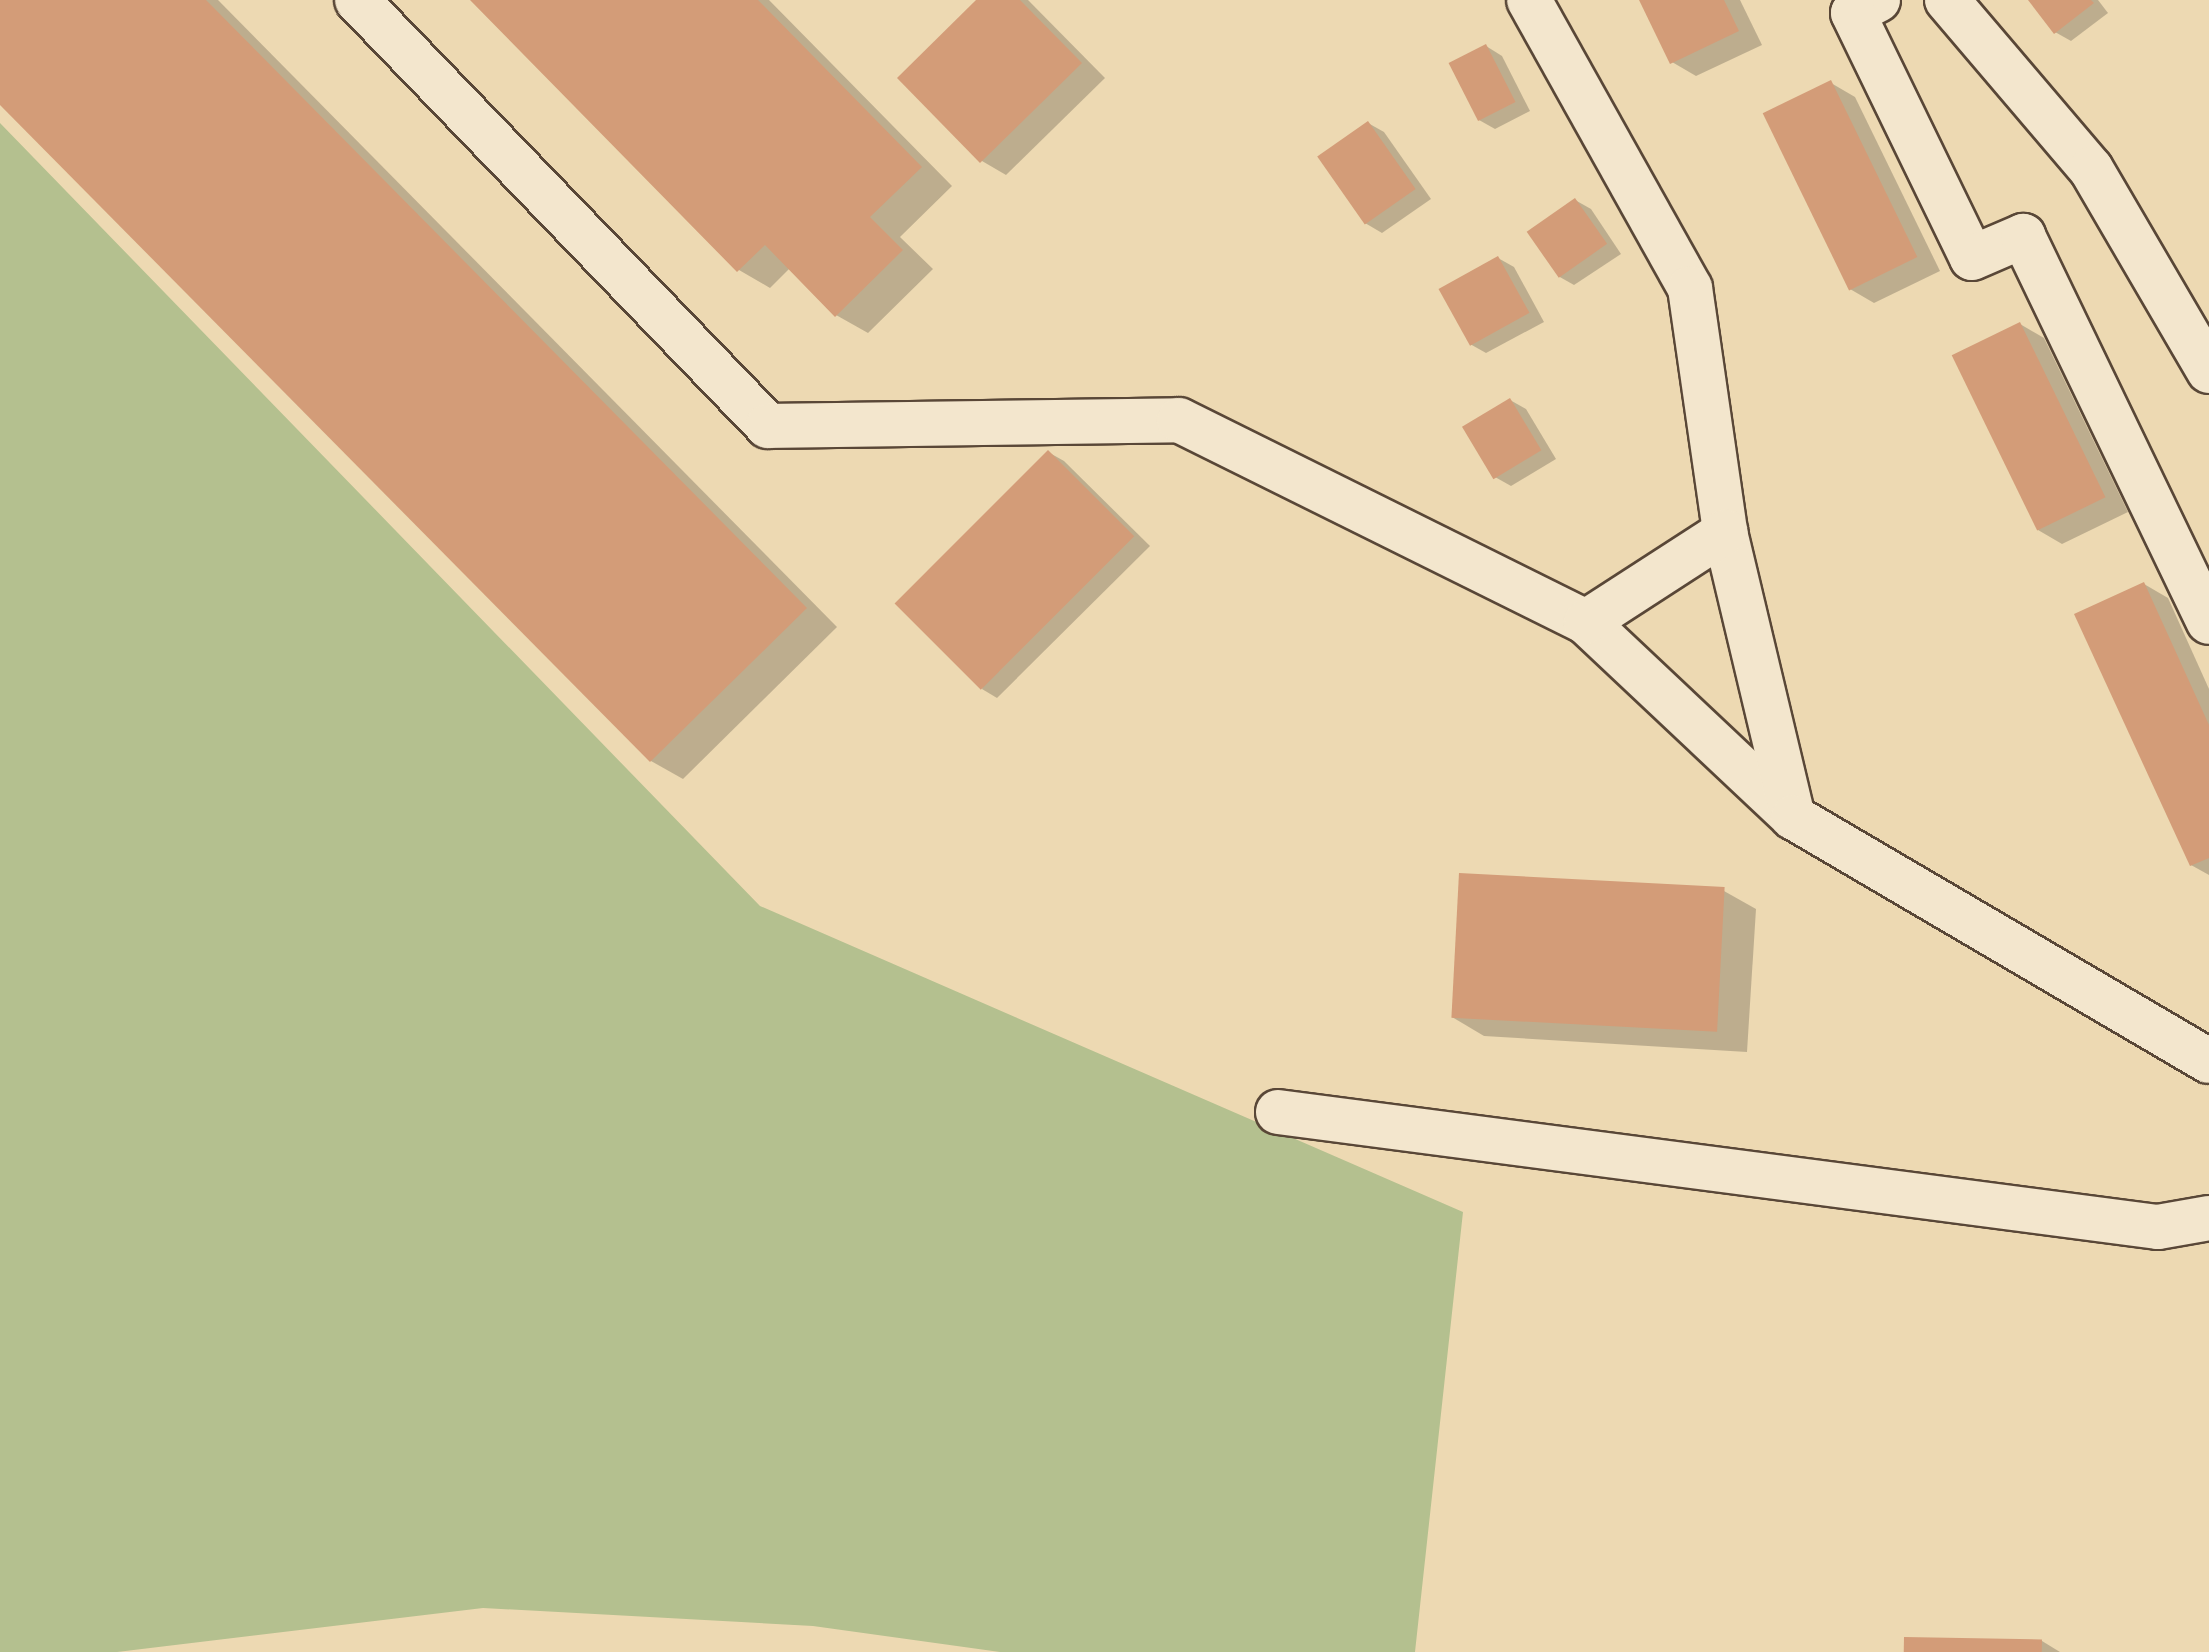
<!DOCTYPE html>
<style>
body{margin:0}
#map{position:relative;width:2209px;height:1652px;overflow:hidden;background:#edd9b2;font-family:Vollkorn,serif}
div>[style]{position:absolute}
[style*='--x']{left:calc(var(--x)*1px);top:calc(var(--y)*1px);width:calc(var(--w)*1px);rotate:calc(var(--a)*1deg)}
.green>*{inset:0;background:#b4c08f}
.shadow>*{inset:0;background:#0003}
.building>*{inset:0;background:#d39c78;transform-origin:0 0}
.roads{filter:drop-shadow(2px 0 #594737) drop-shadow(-2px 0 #594737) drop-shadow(0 2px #594737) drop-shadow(0 -2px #594737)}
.minor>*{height:44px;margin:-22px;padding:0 22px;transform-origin:22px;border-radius:22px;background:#f3e6cd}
span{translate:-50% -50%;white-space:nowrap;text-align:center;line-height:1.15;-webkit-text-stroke:6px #f3e6cd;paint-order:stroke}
</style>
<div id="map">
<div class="green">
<div style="clip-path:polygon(0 123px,760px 906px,1463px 1212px,1415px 1652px,1000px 1652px,813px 1626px,483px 1608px,117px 1652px,0 1652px)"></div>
</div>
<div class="shadow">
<div style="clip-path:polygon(0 0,218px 0,837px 627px,683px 779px,651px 761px,0 102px)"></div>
<div style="clip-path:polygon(473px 0,769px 0,952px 186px,900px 237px,933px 269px,868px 333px,836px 315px,790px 268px,770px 288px,739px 270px)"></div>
<div style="clip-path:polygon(979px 0,1028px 0,1105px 78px,1006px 175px,982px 161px)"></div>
<div style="clip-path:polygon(1641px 0,1740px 0,1762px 45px,1696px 76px,1672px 62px)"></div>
<div style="clip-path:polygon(2031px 0,2098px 0,2108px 13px,2071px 41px,2055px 32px)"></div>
<div style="clip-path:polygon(1486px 46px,1502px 56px,1530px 111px,1495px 129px,1479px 120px)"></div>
<div style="clip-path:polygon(1831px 83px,1855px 97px,1940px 271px,1874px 303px,1850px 289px)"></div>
<div style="clip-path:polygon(1368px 123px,1384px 132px,1431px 199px,1382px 233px,1365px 223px)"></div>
<div style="clip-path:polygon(1575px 200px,1591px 209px,1621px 254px,1574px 285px,1558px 276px)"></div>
<div style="clip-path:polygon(1498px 258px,1514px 267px,1544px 322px,1486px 353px,1470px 344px)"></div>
<div style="clip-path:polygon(2020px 324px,2044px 338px,2128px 512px,2062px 544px,2038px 530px)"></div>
<div style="clip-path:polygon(1510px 400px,1526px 409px,1556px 459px,1511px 486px,1495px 477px)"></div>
<div style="clip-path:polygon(1048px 452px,1064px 461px,1150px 546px,997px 698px,982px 689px)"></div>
<div style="clip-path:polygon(2144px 584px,2168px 598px,2209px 689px,2209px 875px,2191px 865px)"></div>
<div style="clip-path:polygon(1724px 891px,1756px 909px,1747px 1052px,1484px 1036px,1452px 1017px)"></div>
<div style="clip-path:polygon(2042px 1641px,2060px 1652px,1906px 1652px)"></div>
</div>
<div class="building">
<div style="clip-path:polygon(0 0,206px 0,807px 608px,650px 762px,0 105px)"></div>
<div style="clip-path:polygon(470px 0,758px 0,922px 167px,870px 217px,903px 250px,835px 317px,765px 245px,737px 272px)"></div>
<div style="clip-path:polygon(976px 0,1020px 0,1082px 63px,980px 163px,897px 78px)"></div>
<div style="clip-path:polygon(1639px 0,1724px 0,1739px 31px,1670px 64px)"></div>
<div style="clip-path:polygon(2028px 0,2091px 0,2094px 3px,2054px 34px)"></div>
<div style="left:1486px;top:44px;width:65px;height:42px;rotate:63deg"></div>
<div style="left:1831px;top:80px;width:197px;height:76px;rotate:64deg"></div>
<div style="left:1368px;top:121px;width:83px;height:62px;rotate:55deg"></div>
<div style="left:1575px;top:198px;width:56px;height:59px;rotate:55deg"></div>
<div style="left:1498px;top:256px;width:65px;height:68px;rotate:61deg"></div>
<div style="left:2020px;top:322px;width:195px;height:76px;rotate:64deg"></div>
<div style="left:1510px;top:398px;width:61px;height:56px;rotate:59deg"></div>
<div style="left:1048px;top:450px;width:122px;height:217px;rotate:45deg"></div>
<div style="clip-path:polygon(2144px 582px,2209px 725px,2209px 858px,2190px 866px,2074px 614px)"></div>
<div style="left:1459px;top:873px;width:266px;height:145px;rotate:3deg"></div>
<div style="left:1904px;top:1637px;width:138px;height:15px;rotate:1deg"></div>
</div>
<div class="roads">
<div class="minor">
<div style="--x:357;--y:0;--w:592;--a:46.03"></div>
<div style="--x:768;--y:426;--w:411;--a:-0.8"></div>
<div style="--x:1179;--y:420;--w:454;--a:26.4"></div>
<div style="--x:1586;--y:622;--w:284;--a:43.3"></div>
<div style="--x:1529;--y:0;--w:330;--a:60.8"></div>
<div style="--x:1690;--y:288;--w:246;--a:81.8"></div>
<div style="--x:1725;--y:532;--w:293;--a:76.6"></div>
<div style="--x:1793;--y:817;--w:482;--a:30.4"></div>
<div style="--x:1878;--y:0;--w:28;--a:153"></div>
<div style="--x:1853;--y:13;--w:272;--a:64.1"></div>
<div style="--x:1972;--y:258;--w:56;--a:-23.3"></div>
<div style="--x:2023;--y:236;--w:428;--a:64.3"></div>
<div style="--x:1947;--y:0;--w:222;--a:49.6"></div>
<div style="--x:2091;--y:169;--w:234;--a:59.7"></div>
<div style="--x:1586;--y:622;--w:166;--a:-32.9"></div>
<div style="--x:1278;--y:1112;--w:887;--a:7.45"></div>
<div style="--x:2158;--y:1227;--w:52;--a:-10"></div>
</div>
</div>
</div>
